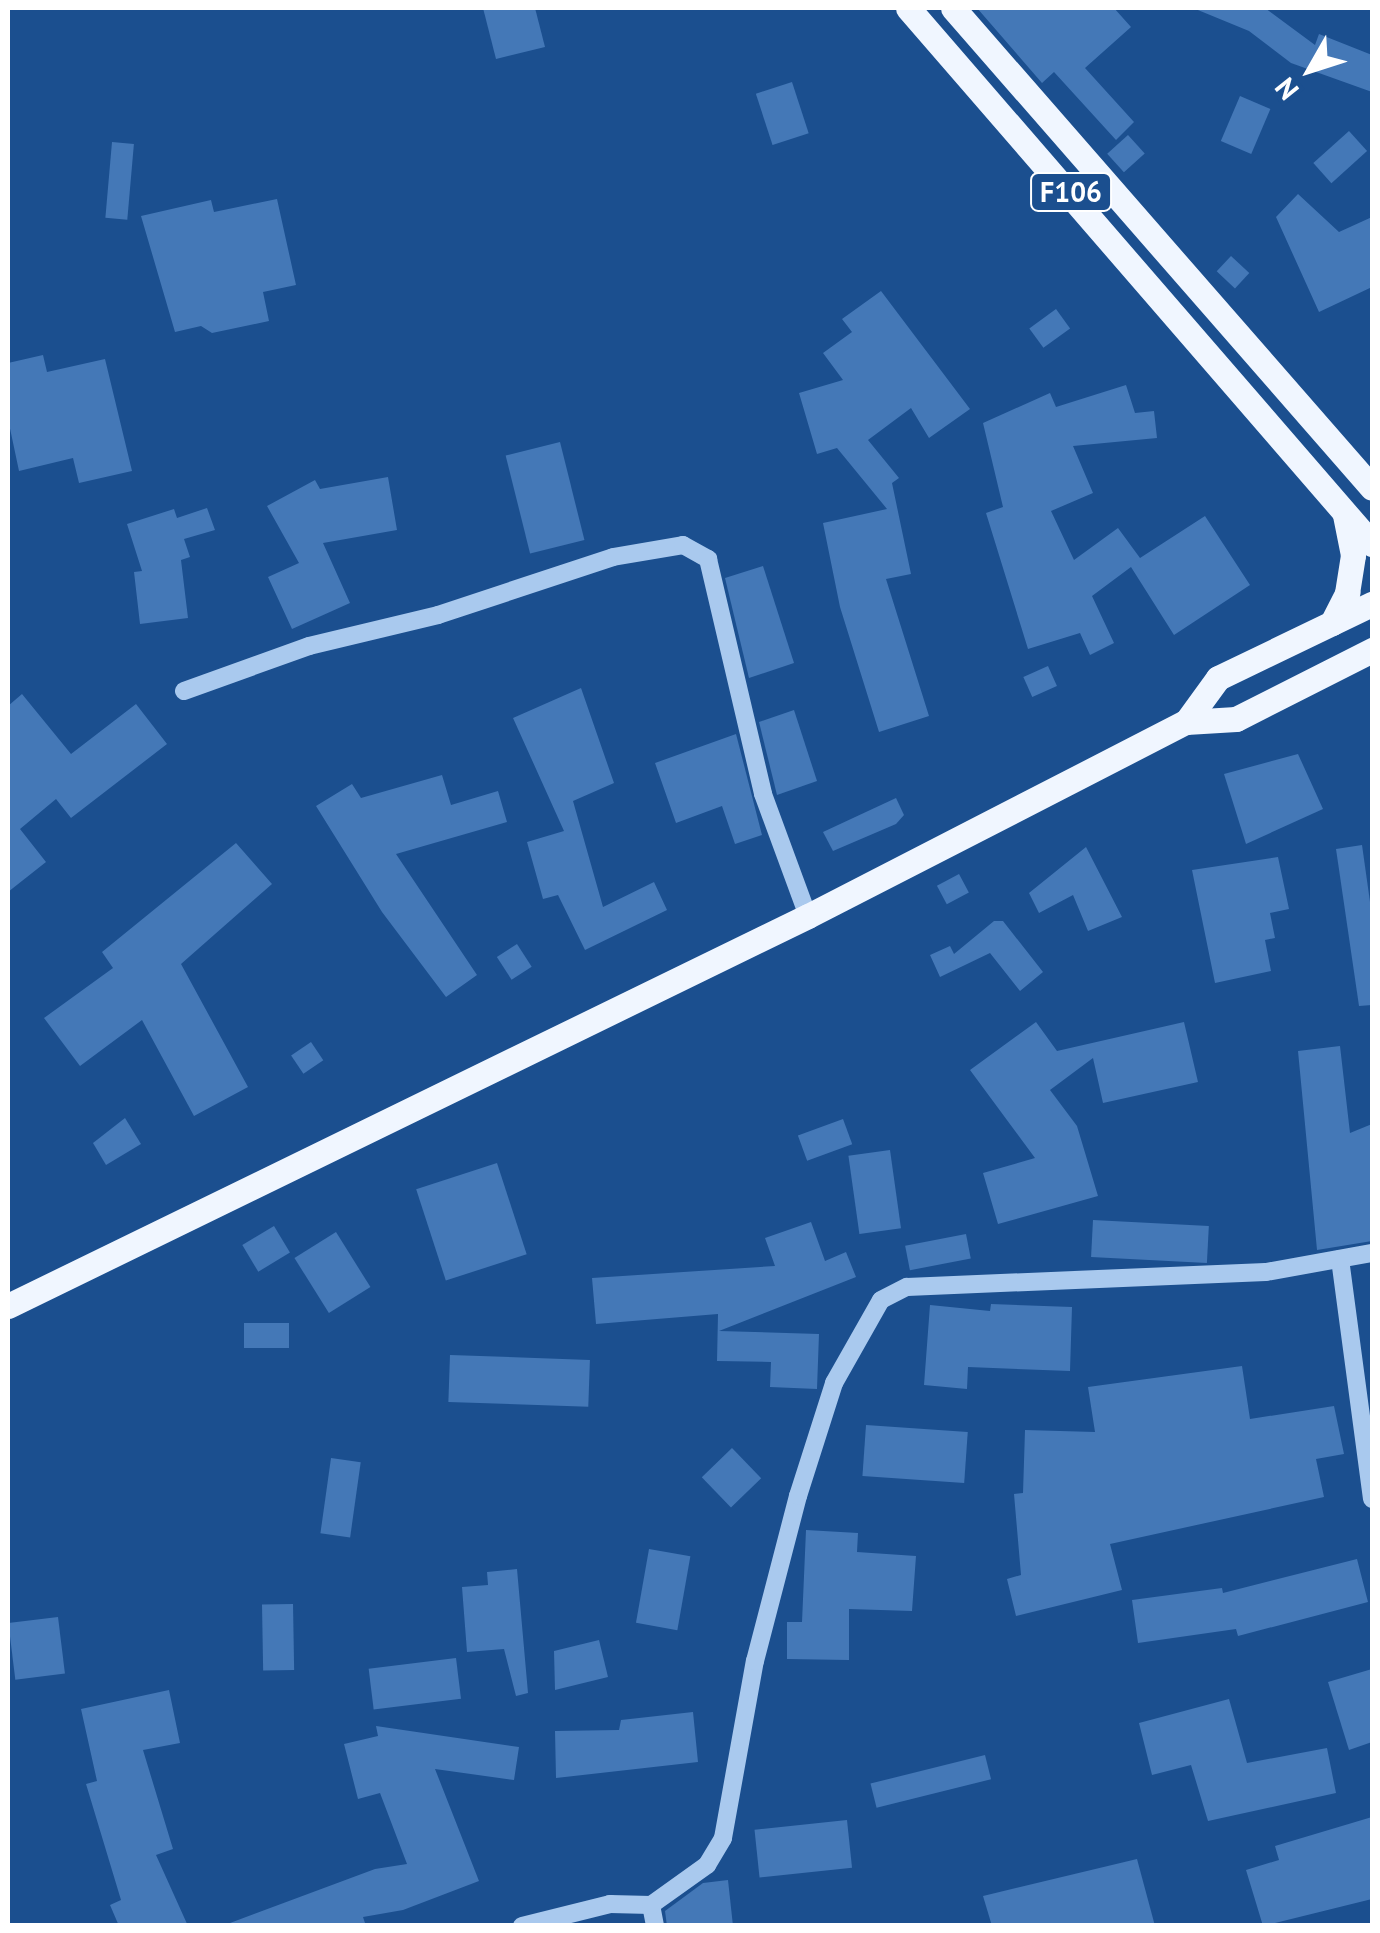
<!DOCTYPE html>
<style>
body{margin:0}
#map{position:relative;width:1380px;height:1933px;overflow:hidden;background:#1b4f8f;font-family:"PT Sans",sans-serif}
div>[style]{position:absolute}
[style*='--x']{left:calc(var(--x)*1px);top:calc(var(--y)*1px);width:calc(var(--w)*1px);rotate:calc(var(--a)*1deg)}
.building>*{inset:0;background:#4478b7;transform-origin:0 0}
.minor>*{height:18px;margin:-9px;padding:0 9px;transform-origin:9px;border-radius:9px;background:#a9c9ee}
.major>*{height:25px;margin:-12.5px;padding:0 12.5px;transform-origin:12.5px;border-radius:12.5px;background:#f0f6ff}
span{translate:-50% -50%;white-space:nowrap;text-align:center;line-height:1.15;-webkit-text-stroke:8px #1b4f8f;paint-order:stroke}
.shield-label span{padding:2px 8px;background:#1b4f8f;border:2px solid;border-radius:8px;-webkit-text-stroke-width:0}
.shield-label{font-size:28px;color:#fff;font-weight:700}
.frame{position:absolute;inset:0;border:10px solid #fff;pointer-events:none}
.north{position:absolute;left:1260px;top:20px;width:100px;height:100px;-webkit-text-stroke:8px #1b4f8f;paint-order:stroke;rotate:231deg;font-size:28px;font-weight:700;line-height:40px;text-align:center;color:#fff}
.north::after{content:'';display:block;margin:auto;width:35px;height:45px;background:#fff;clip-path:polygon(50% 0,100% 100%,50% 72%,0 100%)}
</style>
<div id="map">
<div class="building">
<div style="clip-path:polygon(483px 8px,535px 8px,545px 47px,496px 59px)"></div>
<div style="clip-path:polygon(977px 8px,1114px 8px,1131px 27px,1085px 68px,1134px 122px,1116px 140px,1054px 72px,1042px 83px)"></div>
<div style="clip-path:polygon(1193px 8px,1265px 8px,1315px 45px,1319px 34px,1372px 55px,1372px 92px,1291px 63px,1249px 31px)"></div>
<div style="left:792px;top:82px;width:54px;height:38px;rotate:72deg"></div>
<div style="left:1240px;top:96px;width:33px;height:49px;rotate:23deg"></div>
<div style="left:1349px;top:131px;width:27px;height:48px;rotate:48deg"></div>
<div style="left:1128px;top:135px;width:25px;height:28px;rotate:48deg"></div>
<div style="left:112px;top:142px;width:22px;height:76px;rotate:5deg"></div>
<div style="clip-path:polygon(1298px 194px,1339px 232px,1372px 217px,1372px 287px,1319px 312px,1276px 217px)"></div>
<div style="clip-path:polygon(277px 199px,296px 285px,263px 292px,269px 321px,212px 333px,201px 326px,175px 332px,141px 216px,211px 200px,214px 212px)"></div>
<div style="left:1231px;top:256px;width:25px;height:21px;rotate:43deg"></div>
<div style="clip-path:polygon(881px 291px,970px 409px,929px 438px,911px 408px,868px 440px,899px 478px,892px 483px,911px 574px,886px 579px,929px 716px,879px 732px,840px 607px,823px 523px,887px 509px,837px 448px,817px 454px,799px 393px,843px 380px,823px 353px,852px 332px,842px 319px)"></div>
<div style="left:1056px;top:309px;width:24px;height:33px;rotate:54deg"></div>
<div style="clip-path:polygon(43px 355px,47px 372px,105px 359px,132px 471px,79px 483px,73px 458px,19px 471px,8px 419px,8px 363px)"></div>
<div style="clip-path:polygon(1126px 385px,1135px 413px,1154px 411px,1157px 438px,1073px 446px,1093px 493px,1051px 511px,1074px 560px,1118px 528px,1140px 558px,1205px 516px,1250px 585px,1174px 635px,1131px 567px,1092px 596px,1114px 643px,1090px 655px,1080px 633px,1028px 649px,986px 513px,1003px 507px,983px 423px,1050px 393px,1056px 407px)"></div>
<div style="left:560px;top:442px;width:101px;height:56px;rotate:76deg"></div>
<div style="clip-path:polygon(388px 477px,397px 530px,323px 543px,350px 603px,292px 629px,268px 577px,299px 563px,267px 506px,315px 480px,320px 489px)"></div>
<div style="clip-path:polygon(207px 508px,215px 530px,184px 539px,190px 557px,181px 560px,188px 618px,140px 624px,134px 572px,142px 571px,127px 524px,174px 509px,177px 518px)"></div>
<div style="clip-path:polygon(763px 566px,794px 663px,749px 678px,725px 578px)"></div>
<div style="left:1048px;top:666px;width:22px;height:27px;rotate:66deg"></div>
<div style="clip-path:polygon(581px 688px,614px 783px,573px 801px,603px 907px,654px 882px,667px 910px,585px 950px,558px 895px,543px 899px,527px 842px,564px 831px,513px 718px)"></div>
<div style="clip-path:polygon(22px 694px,71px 754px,136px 704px,167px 744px,71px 818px,56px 799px,20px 829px,46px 862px,8px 892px,8px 706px)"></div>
<div style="clip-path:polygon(794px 710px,817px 781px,777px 795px,759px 722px)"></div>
<div style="clip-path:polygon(736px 734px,762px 835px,735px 844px,722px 806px,676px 823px,655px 763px)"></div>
<div style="clip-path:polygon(1298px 754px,1323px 809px,1246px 844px,1224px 774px)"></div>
<div style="clip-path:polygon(442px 775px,451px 805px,498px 791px,507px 822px,396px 854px,477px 975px,446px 997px,382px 912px,316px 806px,352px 784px,361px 798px)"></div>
<div style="clip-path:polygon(896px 798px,904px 815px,896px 824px,833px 851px,823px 832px)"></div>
<div style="clip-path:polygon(236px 843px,272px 884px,181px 964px,248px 1087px,194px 1116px,142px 1020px,80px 1066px,44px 1018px,113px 968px,102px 952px)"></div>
<div style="clip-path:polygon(1362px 845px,1372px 916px,1372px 1005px,1359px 1006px,1336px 849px)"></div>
<div style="clip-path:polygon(1086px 847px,1122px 917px,1088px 931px,1073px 895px,1039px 913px,1029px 893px)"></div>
<div style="clip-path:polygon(1278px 857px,1289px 909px,1270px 913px,1275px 938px,1265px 940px,1271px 971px,1215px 983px,1192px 870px)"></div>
<div style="left:959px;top:874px;width:21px;height:25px;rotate:62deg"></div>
<div style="clip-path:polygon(994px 921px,1003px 921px,1043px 972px,1020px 991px,990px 953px,940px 977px,930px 955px,950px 946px,954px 954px)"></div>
<div style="left:517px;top:944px;width:27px;height:24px;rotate:57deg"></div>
<div style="clip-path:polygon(1036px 1022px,1057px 1051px,1184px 1022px,1198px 1082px,1103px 1103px,1093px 1058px,1050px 1090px,1077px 1126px,1098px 1196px,998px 1224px,983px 1173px,1035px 1158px,970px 1070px)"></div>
<div style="left:311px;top:1042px;width:22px;height:24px;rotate:56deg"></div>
<div style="clip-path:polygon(1340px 1046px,1350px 1133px,1372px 1124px,1372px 1241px,1317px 1250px,1298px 1051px)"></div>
<div style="clip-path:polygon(125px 1118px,141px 1144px,106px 1165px,93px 1143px)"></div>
<div style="left:843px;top:1119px;width:27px;height:48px;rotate:70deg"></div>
<div style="left:890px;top:1150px;width:79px;height:42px;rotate:82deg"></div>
<div style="left:497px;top:1163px;width:96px;height:85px;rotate:72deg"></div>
<div style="left:1093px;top:1220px;width:116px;height:37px;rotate:3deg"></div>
<div style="clip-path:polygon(811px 1222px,825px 1261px,846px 1252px,856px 1277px,719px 1331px,819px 1334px,817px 1389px,770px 1387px,771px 1362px,717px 1361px,718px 1314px,596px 1324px,592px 1278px,775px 1266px,765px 1238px)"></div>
<div style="left:274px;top:1226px;width:31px;height:37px;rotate:59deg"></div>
<div style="left:336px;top:1232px;width:65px;height:49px;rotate:58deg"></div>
<div style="left:966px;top:1234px;width:25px;height:62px;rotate:79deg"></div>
<div style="clip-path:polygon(991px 1304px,1072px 1307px,1070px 1371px,968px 1367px,967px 1389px,924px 1385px,930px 1305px,990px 1311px)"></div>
<div style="left:244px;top:1323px;width:45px;height:25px"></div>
<div style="left:450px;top:1355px;width:140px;height:47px;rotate:2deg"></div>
<div style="clip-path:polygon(1242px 1366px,1250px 1419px,1334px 1406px,1344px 1454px,1316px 1459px,1324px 1497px,1110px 1544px,1122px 1590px,1016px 1616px,1007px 1579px,1021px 1575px,1014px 1494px,1023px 1493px,1025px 1430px,1095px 1432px,1088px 1387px)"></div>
<div style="left:866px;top:1425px;width:102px;height:51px;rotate:4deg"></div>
<div style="left:732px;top:1448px;width:42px;height:42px;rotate:46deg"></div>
<div style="left:331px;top:1458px;width:30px;height:76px;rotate:8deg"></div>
<div style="clip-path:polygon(806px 1530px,858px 1533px,857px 1552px,916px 1556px,912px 1611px,849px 1609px,849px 1660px,787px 1659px,787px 1622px,802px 1622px)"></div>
<div style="left:649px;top:1549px;width:42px;height:75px;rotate:10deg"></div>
<div style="clip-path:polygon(1357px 1559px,1368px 1602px,1238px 1636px,1236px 1629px,1138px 1643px,1132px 1600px,1222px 1588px,1223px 1593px)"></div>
<div style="clip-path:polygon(517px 1569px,528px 1693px,516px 1696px,504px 1649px,467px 1652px,462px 1587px,488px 1585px,487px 1572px)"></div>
<div style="left:293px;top:1604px;width:66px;height:31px;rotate:89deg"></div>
<div style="left:58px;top:1617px;width:57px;height:50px;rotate:83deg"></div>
<div style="clip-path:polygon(599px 1640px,608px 1677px,555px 1690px,554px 1651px)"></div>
<div style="left:456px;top:1658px;width:41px;height:88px;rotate:83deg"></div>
<div style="clip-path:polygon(1372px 1669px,1372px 1742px,1349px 1750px,1328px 1682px)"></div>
<div style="clip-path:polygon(169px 1690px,180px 1743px,143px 1750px,173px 1849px,156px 1855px,188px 1926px,119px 1926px,110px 1905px,121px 1900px,86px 1784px,97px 1781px,81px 1709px)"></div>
<div style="clip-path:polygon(1229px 1699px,1247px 1763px,1327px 1748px,1336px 1793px,1208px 1821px,1191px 1765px,1152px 1775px,1139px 1723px)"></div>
<div style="clip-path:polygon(693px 1712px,698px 1762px,556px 1778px,555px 1731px,619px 1730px,621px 1720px)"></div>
<div style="clip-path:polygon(376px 1726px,519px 1747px,514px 1780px,435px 1769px,479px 1881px,403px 1910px,363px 1917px,366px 1926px,222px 1926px,375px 1869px,407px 1864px,380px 1793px,358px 1799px,344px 1744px,378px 1736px)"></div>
<div style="left:985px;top:1755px;width:25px;height:118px;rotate:76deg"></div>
<div style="clip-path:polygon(1372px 1817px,1372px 1899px,1263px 1926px,1246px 1870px,1279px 1860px,1275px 1846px)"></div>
<div style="left:847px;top:1820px;width:48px;height:93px;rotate:84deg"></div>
<div style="clip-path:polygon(1137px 1859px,1155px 1926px,992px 1926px,983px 1896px)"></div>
<div style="clip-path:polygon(728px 1880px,733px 1926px,667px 1926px,665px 1911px,703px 1883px)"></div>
</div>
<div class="minor">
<div style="--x:184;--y:691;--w:133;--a:-19.8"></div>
<div style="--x:309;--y:646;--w:133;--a:-13.5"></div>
<div style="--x:438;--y:615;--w:184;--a:-18.3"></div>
<div style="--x:613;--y:557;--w:71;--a:-9.7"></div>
<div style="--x:683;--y:545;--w:29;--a:29"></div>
<div style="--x:708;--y:559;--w:241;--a:76.8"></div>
<div style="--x:763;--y:794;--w:130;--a:69.8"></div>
<div style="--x:1340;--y:1259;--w:242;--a:82.4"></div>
<div style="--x:651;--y:1905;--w:21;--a:79"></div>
<div style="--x:522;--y:1926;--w:91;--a:-14"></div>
<div style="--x:610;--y:1904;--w:41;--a:1.4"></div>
<div style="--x:651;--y:1905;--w:69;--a:-35.5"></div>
<div style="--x:707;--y:1865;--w:31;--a:-59"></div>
<div style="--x:723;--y:1838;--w:180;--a:-79.8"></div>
<div style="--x:755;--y:1661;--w:171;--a:-75.4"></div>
<div style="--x:798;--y:1496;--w:119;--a:-72.3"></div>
<div style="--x:834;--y:1383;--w:95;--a:-60.5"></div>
<div style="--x:881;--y:1300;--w:29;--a:-27"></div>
<div style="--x:907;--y:1287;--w:359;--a:-2.4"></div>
<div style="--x:1266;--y:1272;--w:108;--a:-10.2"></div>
</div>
<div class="major">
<div style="--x:908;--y:8;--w:709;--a:49.12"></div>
<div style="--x:953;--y:8;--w:637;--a:48.88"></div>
<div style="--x:1332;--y:623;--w:34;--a:-63"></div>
<div style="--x:1347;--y:593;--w:38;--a:-81"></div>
<div style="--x:1353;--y:555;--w:41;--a:-101.3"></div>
<div style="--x:1186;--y:722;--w:54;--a:-54"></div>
<div style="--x:1218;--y:678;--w:171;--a:-25.7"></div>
<div style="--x:8;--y:1306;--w:890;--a:-25.99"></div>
<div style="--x:808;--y:916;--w:425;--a:-27.2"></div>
<div style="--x:1186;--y:722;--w:50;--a:-3.4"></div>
<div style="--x:1236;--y:719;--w:153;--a:-26.9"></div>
</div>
<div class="shield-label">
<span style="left:1071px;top:192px">F106</span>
</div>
<div class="frame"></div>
<div class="north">N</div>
</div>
